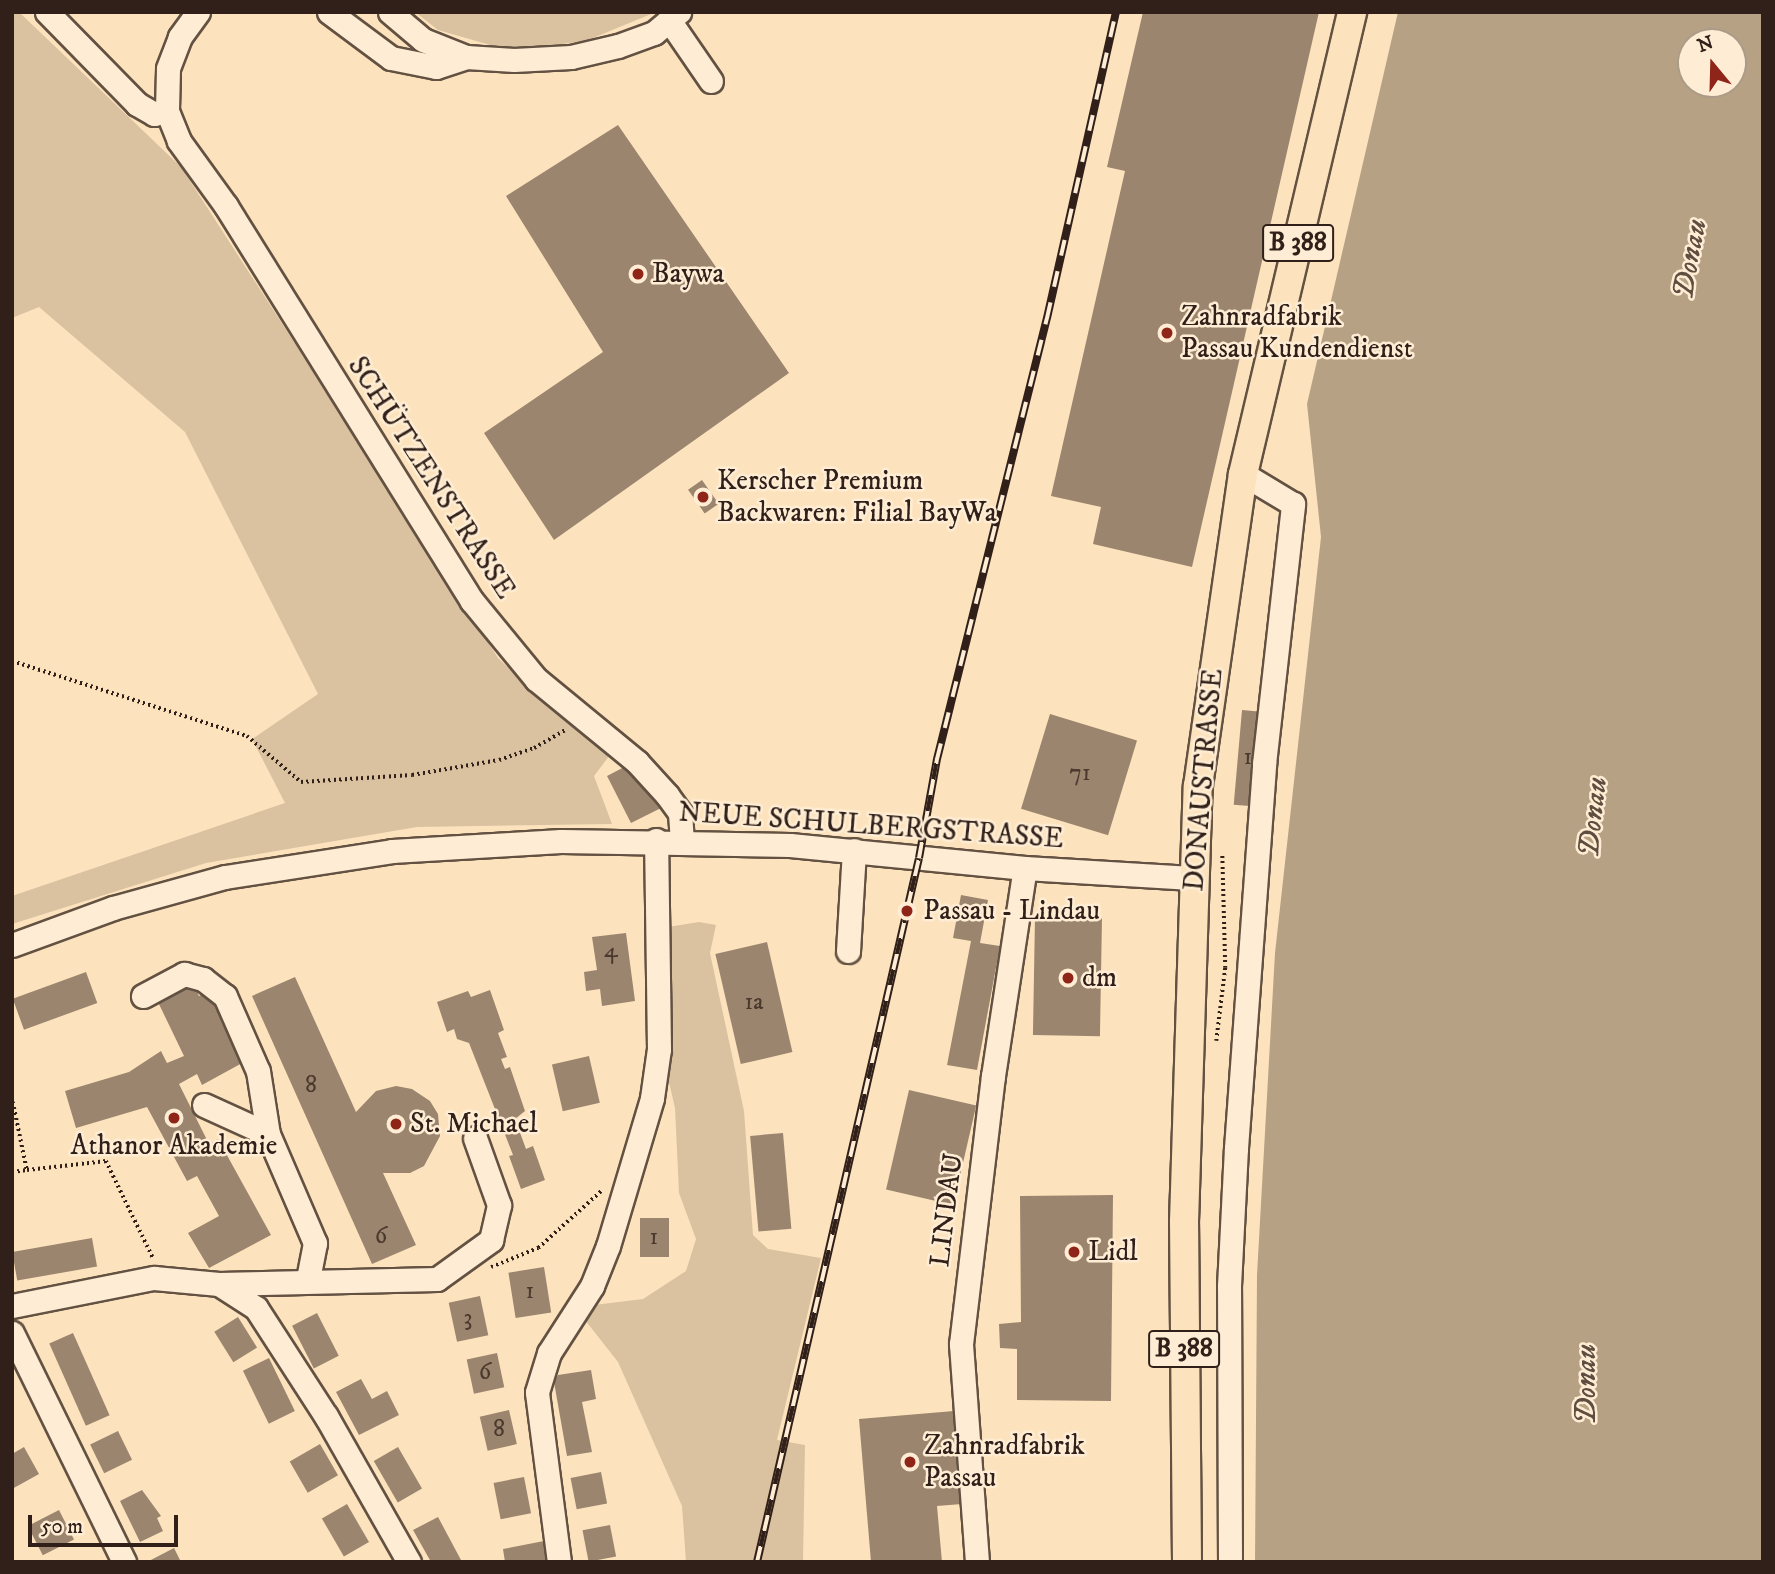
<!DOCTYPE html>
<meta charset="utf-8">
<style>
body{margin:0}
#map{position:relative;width:1775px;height:1574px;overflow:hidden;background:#fde3bd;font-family:"IM FELL DW Pica",serif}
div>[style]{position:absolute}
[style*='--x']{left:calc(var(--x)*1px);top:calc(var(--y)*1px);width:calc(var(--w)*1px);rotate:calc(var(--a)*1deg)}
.green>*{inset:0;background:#dac2a1}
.water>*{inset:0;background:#b7a185}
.building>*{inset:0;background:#9b856e;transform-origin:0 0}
.path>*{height:3.5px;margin-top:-1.75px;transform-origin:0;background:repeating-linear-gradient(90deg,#302019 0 2px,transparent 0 5.5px)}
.roads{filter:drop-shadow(2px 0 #635142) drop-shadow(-2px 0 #635142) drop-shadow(0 2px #635142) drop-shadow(0 -2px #635142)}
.minor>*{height:23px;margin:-11.5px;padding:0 11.5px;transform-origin:11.5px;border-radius:11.5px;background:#feedd4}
.major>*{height:28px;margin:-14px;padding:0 14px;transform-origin:14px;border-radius:14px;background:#fde3bd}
.rail>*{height:8px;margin-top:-4px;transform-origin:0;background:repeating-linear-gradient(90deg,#feedd4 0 16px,#302019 0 32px);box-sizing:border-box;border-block:2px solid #302019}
.dots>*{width:19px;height:19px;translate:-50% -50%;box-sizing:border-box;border:4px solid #feedd4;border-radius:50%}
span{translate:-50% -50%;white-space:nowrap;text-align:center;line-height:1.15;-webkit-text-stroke:5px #feedd4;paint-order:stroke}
.number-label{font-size:24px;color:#4b392e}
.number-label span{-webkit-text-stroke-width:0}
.shield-label span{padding:2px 5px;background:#feedd4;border:2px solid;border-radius:5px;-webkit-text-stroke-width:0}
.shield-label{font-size:26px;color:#302019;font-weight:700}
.poi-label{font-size:28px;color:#302019}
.left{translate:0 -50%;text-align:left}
.street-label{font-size:28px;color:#302019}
.water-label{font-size:30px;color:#5f4d3f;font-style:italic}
.frame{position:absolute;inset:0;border:14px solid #302019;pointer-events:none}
.north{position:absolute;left:1677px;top:28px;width:70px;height:70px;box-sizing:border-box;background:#feedd4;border:2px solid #ac9b89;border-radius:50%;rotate:341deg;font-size:19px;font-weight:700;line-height:28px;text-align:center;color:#302019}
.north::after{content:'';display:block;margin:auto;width:24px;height:32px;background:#8f2418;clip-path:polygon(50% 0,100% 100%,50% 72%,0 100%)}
.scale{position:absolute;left:28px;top:1515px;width:150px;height:32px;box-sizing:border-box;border:4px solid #302019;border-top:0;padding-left:9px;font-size:21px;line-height:24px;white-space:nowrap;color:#302019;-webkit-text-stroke:5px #feedd4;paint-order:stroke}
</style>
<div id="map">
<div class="green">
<div style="clip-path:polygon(12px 12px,19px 12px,181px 167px,498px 658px,528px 687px,613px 751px,594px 776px,612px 824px,417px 827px,206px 863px,12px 924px,12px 896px,285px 803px,252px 739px,318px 694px,185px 432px,39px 307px,12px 318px)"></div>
<div style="clip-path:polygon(415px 12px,656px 12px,588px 40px,543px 47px,497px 47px,438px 30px)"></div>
<div style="clip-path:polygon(699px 922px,716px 925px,710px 953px,744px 1111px,753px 1235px,768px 1249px,821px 1258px,777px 1440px,805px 1445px,803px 1562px,686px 1562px,682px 1506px,618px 1362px,585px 1320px,594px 1305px,643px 1299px,686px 1271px,696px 1239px,679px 1193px,675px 1108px,668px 1078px,668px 927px)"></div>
</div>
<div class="water">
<div style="clip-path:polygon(evenodd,1398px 12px,1763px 12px,1763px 1562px,1255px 1562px,1257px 1275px,1275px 953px,1321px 537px,1307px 404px,1398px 12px,1691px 42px,1733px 42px,1733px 84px,1691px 84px,1691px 42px)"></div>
</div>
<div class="building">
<div style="clip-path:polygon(1143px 12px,1319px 12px,1192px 567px,1093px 544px,1101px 507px,1051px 496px,1125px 171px,1107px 167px)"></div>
<div style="clip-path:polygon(618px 125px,789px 373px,554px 540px,484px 433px,603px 352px,506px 196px)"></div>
<div style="left:702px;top:480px;width:29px;height:17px;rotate:55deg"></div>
<div style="left:1242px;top:710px;width:22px;height:95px;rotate:5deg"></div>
<div style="left:1050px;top:714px;width:91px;height:99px;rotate:17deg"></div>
<div style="clip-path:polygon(630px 764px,663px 807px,631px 823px,607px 776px)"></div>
<div style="clip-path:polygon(961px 895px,988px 900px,980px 943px,1000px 946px,977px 1070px,947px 1065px,971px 941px,953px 938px)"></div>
<div style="left:1035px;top:917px;width:67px;height:118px;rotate:1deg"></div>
<div style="clip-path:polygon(626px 933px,635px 1001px,602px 1006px,600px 989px,586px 991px,584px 972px,597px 970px,592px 937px)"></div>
<div style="left:767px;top:942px;width:113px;height:53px;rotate:77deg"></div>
<div style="left:86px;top:972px;width:33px;height:78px;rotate:70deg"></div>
<div style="clip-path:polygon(295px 977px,356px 1112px,376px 1091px,396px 1086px,412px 1089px,430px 1101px,438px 1114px,440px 1136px,424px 1166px,410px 1173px,383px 1173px,416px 1245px,372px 1264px,252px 996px)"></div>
<div style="clip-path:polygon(193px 983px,199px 996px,209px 991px,244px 1062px,202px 1085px,197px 1074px,179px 1084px,209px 1144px,218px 1139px,271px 1235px,209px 1268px,188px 1233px,219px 1216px,197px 1176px,187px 1181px,147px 1107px,76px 1128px,65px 1091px,129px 1072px,161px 1051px,167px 1063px,184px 1056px,157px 1000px)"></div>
<div style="clip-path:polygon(490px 990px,504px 1030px,498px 1033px,507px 1057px,501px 1059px,505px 1069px,510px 1067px,525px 1111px,515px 1119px,526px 1149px,533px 1146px,545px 1180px,521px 1189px,509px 1156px,513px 1155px,469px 1043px,457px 1039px,454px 1029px,447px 1032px,437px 1002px,468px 991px,471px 997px)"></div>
<div style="left:589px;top:1056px;width:48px;height:38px;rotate:77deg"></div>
<div style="left:909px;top:1090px;width:69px;height:102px;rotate:13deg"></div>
<div style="left:783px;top:1133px;width:96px;height:33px;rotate:85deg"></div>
<div style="clip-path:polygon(1113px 1195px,1111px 1401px,1017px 1400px,1017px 1349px,1000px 1348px,999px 1324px,1021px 1322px,1020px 1196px)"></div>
<div style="left:640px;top:1218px;width:29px;height:39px"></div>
<div style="left:92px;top:1238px;width:29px;height:81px;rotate:80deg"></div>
<div style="left:544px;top:1267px;width:46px;height:36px;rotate:81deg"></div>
<div style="left:480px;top:1296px;width:40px;height:32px;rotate:78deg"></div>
<div style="left:317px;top:1313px;width:48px;height:28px;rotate:63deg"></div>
<div style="left:238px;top:1317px;width:36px;height:28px;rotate:58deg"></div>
<div style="left:73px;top:1333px;width:90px;height:26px;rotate:66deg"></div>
<div style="left:497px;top:1353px;width:35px;height:31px;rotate:78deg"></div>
<div style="left:269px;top:1358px;width:59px;height:29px;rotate:64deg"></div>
<div style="clip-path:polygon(591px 1370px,596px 1399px,582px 1402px,592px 1452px,567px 1456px,554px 1382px,558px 1375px)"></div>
<div style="clip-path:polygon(361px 1379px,372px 1399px,387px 1391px,399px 1415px,359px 1435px,336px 1392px)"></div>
<div style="left:509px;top:1410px;width:35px;height:30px;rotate:77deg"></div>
<div style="clip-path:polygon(954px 1411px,962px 1504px,937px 1506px,942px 1562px,871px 1562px,859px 1419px)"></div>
<div style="left:118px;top:1431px;width:32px;height:31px;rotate:64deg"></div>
<div style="left:320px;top:1444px;width:36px;height:35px;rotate:60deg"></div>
<div style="clip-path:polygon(24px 1447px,39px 1474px,12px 1489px,12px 1454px)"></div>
<div style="left:398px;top:1447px;width:48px;height:28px;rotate:60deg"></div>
<div style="left:601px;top:1472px;width:32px;height:31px;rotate:79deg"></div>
<div style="left:524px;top:1477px;width:37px;height:31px;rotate:79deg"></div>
<div style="clip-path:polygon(142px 1490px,161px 1516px,157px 1518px,163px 1531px,140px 1542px,120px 1501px)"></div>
<div style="left:347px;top:1504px;width:44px;height:29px;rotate:60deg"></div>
<div style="left:59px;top:1510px;width:33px;height:35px;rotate:63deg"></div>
<div style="clip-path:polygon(438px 1517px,461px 1560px,459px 1562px,431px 1562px,413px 1530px)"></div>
<div style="left:610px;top:1525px;width:32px;height:28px;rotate:79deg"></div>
<div style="clip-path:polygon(544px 1541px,548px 1562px,505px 1562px,503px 1549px)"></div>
<div style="clip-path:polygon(174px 1548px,181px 1562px,147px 1562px)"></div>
</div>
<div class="path">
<div style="--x:12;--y:661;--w:247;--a:17.7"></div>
<div style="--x:247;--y:736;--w:71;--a:40.4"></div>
<div style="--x:301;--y:782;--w:111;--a:-3.6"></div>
<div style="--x:412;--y:775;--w:88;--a:-9.8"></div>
<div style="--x:499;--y:760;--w:37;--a:-19"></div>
<div style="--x:534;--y:748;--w:38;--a:-30"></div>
<div style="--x:1216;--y:1041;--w:74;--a:-83"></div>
<div style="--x:1225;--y:968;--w:115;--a:-91.5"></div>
<div style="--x:13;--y:1102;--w:69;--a:78.4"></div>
<div style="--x:27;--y:1170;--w:80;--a:-6.5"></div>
<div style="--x:106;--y:1161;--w:108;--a:64.1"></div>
<div style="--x:12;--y:1172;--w:15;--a:-8"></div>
<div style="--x:491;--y:1267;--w:51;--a:-22"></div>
<div style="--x:538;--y:1248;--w:85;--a:-42.1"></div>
</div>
<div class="roads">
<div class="minor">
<div style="--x:47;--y:12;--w:129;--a:45.6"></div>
<div style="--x:137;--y:104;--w:20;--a:30"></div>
<div style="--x:154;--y:114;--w:13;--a:-13"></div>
<div style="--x:198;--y:12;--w:31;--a:126"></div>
<div style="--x:180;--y:37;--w:34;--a:111"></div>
<div style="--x:168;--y:69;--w:42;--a:91.4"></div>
<div style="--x:167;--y:111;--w:32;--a:68"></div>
<div style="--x:179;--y:141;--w:80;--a:54.1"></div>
<div style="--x:226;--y:206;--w:465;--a:58.1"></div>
<div style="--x:472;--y:601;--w:101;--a:50.6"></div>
<div style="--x:536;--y:679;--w:131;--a:39.4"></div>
<div style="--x:637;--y:762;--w:45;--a:47.7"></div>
<div style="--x:667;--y:795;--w:22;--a:54"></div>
<div style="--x:680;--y:813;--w:27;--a:86"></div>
<div style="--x:329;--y:12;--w:77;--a:36.6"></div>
<div style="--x:391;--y:58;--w:46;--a:11.3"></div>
<div style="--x:436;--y:67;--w:32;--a:-18"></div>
<div style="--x:390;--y:12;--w:43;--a:40.3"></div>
<div style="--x:423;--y:40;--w:46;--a:21.6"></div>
<div style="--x:466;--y:57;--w:48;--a:3.6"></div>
<div style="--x:514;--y:60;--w:57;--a:-3"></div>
<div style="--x:571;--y:57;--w:48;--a:-13.2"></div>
<div style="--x:618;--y:46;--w:38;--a:-20"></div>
<div style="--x:654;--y:33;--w:33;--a:-40"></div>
<div style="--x:669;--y:20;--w:74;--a:55.5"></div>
<div style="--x:12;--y:945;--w:108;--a:-20.1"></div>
<div style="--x:113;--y:908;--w:116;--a:-15.5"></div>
<div style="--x:225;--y:877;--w:169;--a:-8.8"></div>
<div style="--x:392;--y:851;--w:169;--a:-3.4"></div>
<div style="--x:561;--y:841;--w:229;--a:1"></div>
<div style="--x:790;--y:845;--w:236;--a:5.6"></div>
<div style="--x:1025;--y:868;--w:167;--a:3.4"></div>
<div style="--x:848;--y:951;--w:101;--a:-86.6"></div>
<div style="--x:143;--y:996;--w:47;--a:-28.2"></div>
<div style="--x:184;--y:974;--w:20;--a:15"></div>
<div style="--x:203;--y:979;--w:28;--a:38"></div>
<div style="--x:225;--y:996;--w:82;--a:66.3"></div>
<div style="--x:258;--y:1071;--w:64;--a:81"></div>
<div style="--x:204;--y:1105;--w:70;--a:24.4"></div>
<div style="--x:268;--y:1134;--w:119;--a:66.7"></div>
<div style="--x:315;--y:1243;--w:38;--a:101"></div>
<div style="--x:219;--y:1284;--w:218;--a:-1.3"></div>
<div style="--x:437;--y:1279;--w:67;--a:-35.8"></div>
<div style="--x:491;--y:1240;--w:36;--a:-77"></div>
<div style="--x:499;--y:1205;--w:71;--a:-109.7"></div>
<div style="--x:12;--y:1306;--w:145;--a:-11.2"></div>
<div style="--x:154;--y:1278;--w:65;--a:5.3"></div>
<div style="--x:219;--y:1284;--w:44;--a:33"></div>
<div style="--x:256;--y:1308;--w:129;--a:57.1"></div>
<div style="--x:326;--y:1416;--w:168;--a:60.4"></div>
<div style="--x:12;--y:1333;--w:255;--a:63.9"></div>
<div style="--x:559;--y:1562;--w:171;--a:-97.4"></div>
<div style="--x:537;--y:1392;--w:41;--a:-72.9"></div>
<div style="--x:549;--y:1353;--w:80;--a:-57.3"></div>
<div style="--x:592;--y:1286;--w:43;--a:-68.2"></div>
<div style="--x:608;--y:1246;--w:154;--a:-73.4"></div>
<div style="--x:652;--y:1098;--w:49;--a:-81.9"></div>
<div style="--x:659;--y:1049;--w:209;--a:-90.8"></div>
<div style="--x:977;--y:1562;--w:219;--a:-94.2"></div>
<div style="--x:961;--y:1344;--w:270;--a:-83.2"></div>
<div style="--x:993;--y:1076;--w:210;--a:-81.3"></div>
<div style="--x:1230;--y:1562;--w:276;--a:-90.2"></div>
<div style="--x:1229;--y:1286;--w:138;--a:-87.1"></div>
<div style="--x:1236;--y:1148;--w:385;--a:-85.8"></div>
<div style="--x:1264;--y:764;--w:262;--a:-83.6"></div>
<div style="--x:1293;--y:504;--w:58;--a:-149"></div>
</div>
<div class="major">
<div style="--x:1187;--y:1562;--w:340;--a:-90.5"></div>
<div style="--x:1184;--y:1222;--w:436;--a:-88.2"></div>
<div style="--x:1198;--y:786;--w:315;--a:-81.8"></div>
<div style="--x:1243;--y:474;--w:475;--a:-76.7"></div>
</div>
</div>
<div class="rail">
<div style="--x:757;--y:1562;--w:722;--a:-77.04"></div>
<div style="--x:919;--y:858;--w:101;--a:-79.7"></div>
<div style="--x:937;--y:759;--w:455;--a:-76"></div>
<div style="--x:1047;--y:318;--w:314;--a:-77.3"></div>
</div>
<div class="dots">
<div style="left:638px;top:274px;background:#8f2418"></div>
<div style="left:1167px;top:333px;background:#8f2418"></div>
<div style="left:703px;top:497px;background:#8f2418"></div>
<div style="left:907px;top:911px;background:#8f2418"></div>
<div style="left:1068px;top:978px;background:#8f2418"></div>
<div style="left:174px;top:1118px;background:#8f2418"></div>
<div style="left:396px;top:1124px;background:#8f2418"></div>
<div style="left:1074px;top:1252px;background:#8f2418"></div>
<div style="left:910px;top:1462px;background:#8f2418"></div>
</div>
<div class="number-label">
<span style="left:1248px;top:758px">1</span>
<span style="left:1080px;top:774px">71</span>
<span style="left:611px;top:951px">4</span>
<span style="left:754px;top:1003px">1a</span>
<span style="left:311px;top:1086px">8</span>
<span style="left:381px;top:1237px">6</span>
<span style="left:654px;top:1238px">1</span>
<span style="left:530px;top:1292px">1</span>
<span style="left:468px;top:1319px">3</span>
<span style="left:485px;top:1373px">6</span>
<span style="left:499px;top:1430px">8</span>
</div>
<div class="shield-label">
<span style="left:1298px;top:243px">B 388</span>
<span style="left:1184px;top:1349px">B 388</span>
</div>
<div class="poi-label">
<span class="left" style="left:652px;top:274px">Baywa</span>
<span class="left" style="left:1181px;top:333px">Zahnradfabrik<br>Passau Kundendienst</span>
<span class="left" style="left:717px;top:497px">Kerscher Premium<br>Backwaren: Filial BayWa</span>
<span class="left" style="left:923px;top:911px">Passau - Lindau</span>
<span class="left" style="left:1082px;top:978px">dm</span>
<span class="left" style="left:410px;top:1124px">St. Michael</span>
<span style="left:174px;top:1146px">Athanor Akademie</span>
<span class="left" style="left:1088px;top:1252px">Lidl</span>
<span class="left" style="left:924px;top:1462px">Zahnradfabrik<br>Passau</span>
</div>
<div class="street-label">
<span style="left:431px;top:478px;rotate:57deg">SCHÜTZENSTRASSE</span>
<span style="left:1204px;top:780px;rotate:-85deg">DONAUSTRASSE</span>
<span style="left:871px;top:826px;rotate:4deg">NEUE SCHULBERGSTRASSE</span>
<span style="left:947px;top:1210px;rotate:-83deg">LINDAU</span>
</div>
<div class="water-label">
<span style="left:1691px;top:259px;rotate:-80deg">Donau</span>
<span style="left:1594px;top:817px;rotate:-84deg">Donau</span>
<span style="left:1587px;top:1384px;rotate:-90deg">Donau</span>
</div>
<div class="frame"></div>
<div class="north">N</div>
<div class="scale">50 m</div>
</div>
